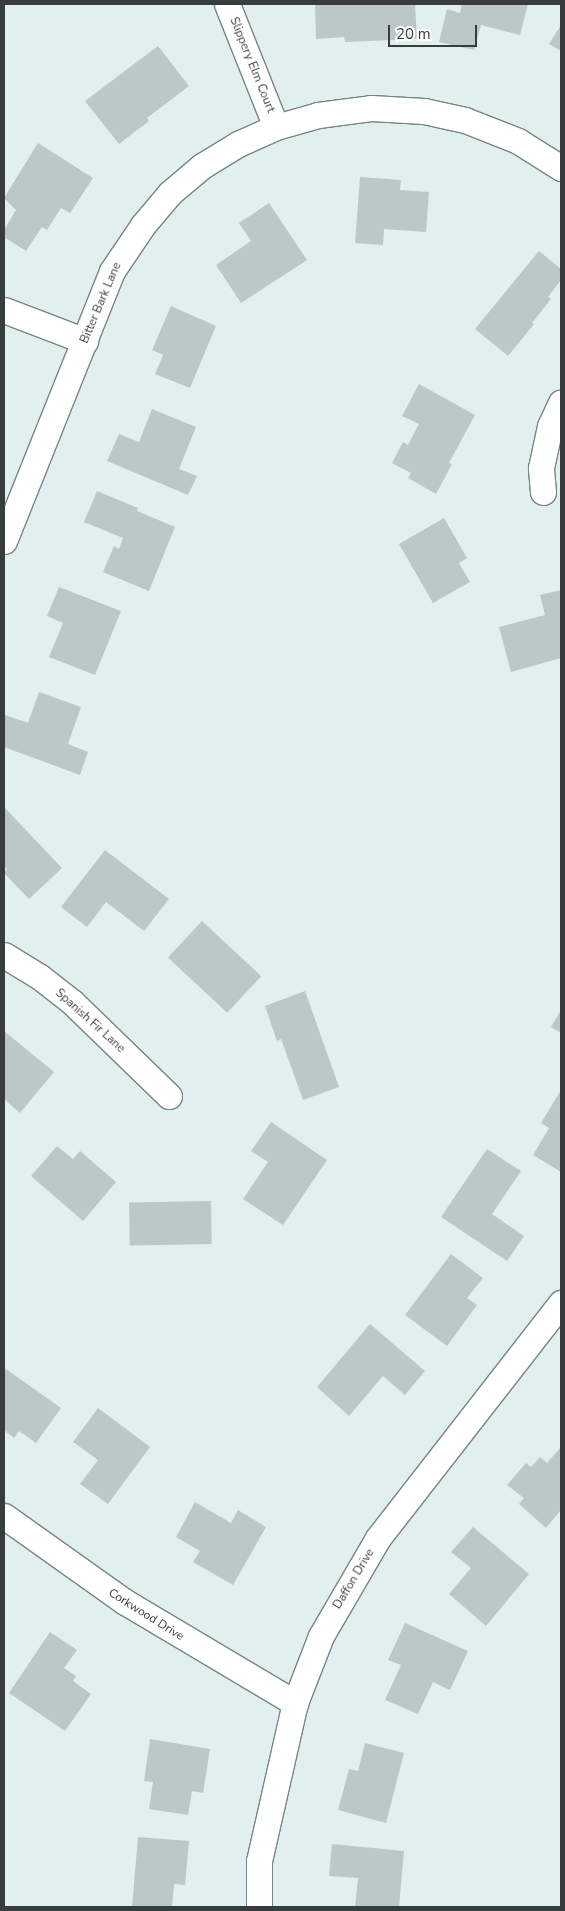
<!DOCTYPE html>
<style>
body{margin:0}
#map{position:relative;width:565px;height:1911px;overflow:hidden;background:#e1efee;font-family:"Nunito Sans",sans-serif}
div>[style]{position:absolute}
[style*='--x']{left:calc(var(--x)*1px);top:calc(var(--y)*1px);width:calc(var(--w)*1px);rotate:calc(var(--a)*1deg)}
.building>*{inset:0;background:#bbc8c7;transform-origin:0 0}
.roads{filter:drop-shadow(1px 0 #788583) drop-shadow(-1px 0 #788583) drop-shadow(0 1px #788583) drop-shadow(0 -1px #788583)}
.street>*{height:25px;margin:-12.5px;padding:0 12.5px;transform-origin:12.5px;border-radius:12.5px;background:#fff}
span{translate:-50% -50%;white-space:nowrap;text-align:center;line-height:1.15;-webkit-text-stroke:4px #fff;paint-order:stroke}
.street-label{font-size:12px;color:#373d3c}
.frame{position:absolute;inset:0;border:5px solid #373d3c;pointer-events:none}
.scale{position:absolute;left:388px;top:25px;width:89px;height:22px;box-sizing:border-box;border:2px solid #373d3c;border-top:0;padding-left:6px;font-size:15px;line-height:18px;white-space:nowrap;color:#373d3c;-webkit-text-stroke:4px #fff;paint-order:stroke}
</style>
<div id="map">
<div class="building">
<div style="clip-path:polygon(315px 4px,415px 4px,417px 39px,345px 42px,344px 37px,316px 39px)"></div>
<div style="clip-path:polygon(462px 4px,528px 4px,520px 35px,481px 25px,474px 50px,439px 42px,447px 9px,460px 13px)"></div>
<div style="clip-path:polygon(561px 25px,561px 51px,549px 44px)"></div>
<div style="clip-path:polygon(158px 46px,189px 86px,147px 118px,149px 121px,119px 144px,85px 101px)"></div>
<div style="clip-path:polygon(38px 143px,93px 178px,70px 213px,61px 208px,47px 230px,42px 227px,26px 251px,4px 237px,4px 230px,16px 210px,4px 198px)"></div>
<div style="clip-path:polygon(360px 177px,401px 180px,400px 190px,429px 192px,426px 232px,384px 229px,383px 245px,355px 243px)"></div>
<div style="clip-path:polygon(269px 203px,307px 260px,241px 303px,216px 265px,251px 241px,239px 223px)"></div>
<div style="clip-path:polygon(539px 251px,561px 269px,561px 280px,548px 297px,551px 299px,532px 323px,534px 324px,508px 356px,475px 329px)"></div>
<div style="clip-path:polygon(171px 306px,216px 326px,190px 388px,155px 374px,163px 355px,152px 350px)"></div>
<div style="clip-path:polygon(419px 384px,475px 415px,449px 463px,452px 464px,436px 494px,408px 478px,411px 473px,392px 463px,403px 442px,408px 445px,419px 424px,402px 416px)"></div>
<div style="clip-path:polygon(152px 409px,196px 427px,179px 469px,197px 476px,188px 495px,107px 461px,119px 434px,139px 442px)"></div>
<div style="clip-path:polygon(97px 491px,138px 508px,137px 511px,175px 527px,149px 591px,103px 572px,114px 546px,119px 549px,123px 538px,84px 522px)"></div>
<div style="clip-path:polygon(444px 518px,467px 558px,459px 563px,470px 582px,433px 603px,399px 544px)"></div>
<div style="clip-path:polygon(59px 587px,121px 611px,95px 675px,49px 657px,63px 623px,47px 616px)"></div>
<div style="clip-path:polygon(561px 590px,561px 658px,511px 672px,499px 627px,545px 615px,540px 595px)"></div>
<div style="clip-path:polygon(39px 692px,81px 707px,68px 744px,88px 752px,80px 775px,4px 747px,5px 715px,28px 723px)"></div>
<div style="clip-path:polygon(4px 807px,62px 868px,29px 899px,4px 873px,7px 869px,4px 866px)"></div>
<div style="clip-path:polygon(105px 850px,169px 899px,144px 931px,106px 902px,87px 927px,61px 907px)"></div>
<div style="left:202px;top:921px;width:81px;height:50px;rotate:43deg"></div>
<div style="clip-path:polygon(305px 991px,339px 1087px,303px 1100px,281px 1039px,277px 1041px,265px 1006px)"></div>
<div style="clip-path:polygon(561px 1010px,561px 1033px,551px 1027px)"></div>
<div style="clip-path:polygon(4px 1031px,54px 1072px,20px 1113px,4px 1099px)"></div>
<div style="clip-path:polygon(561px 1090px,561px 1172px,533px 1155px,549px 1128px,541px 1123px)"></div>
<div style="clip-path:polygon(271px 1122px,327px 1160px,283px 1225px,243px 1199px,268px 1162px,251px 1151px)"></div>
<div style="clip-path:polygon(57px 1146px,73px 1159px,80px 1151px,116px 1182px,83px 1221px,31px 1176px)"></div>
<div style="clip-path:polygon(487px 1149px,521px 1171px,492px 1214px,524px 1236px,507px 1261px,441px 1217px)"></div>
<div style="left:211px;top:1201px;width:43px;height:82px;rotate:89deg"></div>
<div style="clip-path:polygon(451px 1254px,483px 1278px,467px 1298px,477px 1305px,447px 1346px,405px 1315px)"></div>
<div style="clip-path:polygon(370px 1324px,425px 1371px,405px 1395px,383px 1376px,349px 1416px,317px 1387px)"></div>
<div style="clip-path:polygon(6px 1369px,61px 1408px,36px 1443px,19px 1431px,14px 1438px,4px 1430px,4px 1372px)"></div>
<div style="clip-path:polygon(98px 1408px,150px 1447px,108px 1504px,80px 1484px,98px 1460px,73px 1442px)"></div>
<div style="clip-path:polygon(561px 1447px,561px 1510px,546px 1528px,519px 1504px,524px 1498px,507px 1485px,526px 1463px,531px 1467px,540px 1457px,547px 1463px)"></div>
<div style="clip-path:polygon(195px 1502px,231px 1523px,238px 1510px,266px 1527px,233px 1585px,193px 1562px,200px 1551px,176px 1537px)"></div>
<div style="clip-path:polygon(473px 1527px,529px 1574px,486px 1626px,449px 1594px,471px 1568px,451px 1552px)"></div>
<div style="clip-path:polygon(405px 1623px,468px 1651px,450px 1690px,433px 1682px,418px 1714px,385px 1700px,401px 1665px,388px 1660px)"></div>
<div style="clip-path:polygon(50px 1632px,77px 1650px,64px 1668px,76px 1676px,73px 1681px,91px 1694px,65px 1731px,9px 1693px)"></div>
<div style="clip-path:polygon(150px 1739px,210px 1749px,203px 1793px,192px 1791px,188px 1815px,149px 1809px,153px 1782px,144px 1781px)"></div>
<div style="clip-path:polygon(365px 1743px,404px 1753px,386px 1823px,338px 1810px,349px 1769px,358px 1771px)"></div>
<div style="clip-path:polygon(138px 1837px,189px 1841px,185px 1885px,174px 1884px,172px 1907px,132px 1907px)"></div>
<div style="clip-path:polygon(332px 1844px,404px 1851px,399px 1907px,355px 1907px,358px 1878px,329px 1876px)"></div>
</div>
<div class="roads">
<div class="street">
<div style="--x:227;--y:4;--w:132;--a:68.3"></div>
<div style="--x:4;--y:310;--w:87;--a:20.9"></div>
<div style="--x:543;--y:492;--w:24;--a:-95"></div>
<div style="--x:541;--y:468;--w:43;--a:-77.9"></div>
<div style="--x:550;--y:426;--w:26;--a:-65"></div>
<div style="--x:4;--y:541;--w:291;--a:-68.2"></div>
<div style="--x:112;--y:271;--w:55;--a:-56"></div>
<div style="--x:143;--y:225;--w:42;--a:-49.8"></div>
<div style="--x:170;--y:193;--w:42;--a:-40.2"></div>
<div style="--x:202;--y:166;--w:42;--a:-31.4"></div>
<div style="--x:238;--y:144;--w:42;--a:-24.1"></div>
<div style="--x:276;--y:127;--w:44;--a:-15.9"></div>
<div style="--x:318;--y:115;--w:53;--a:-7.5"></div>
<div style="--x:371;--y:108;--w:53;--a:3.2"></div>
<div style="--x:424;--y:111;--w:42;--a:12.4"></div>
<div style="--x:465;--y:120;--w:57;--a:21.6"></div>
<div style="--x:518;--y:141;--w:51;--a:32.1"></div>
<div style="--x:4;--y:955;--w:42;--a:31.4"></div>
<div style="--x:40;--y:977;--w:41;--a:38"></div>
<div style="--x:72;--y:1002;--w:135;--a:44.1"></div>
<div style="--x:4;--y:1516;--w:148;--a:35.4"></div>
<div style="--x:125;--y:1602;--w:198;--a:30.7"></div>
<div style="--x:259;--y:1907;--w:46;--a:-90"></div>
<div style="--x:259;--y:1861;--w:162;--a:-77.2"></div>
<div style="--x:295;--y:1703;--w:72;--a:-68.8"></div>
<div style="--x:321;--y:1636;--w:113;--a:-59.8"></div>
<div style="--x:378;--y:1538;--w:298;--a:-52.1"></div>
</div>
</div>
<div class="street-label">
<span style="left:252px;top:65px;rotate:68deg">Slippery Elm Court</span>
<span style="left:101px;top:303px;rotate:-67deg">Bitter Bark Lane</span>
<span style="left:90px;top:1021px;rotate:42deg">Spanish Fir Lane</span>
<span style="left:354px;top:1579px;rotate:-59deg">Daffon Drive</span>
<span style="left:146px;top:1615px;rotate:32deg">Corkwood Drive</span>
</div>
<div class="frame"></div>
<div class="scale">20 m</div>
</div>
